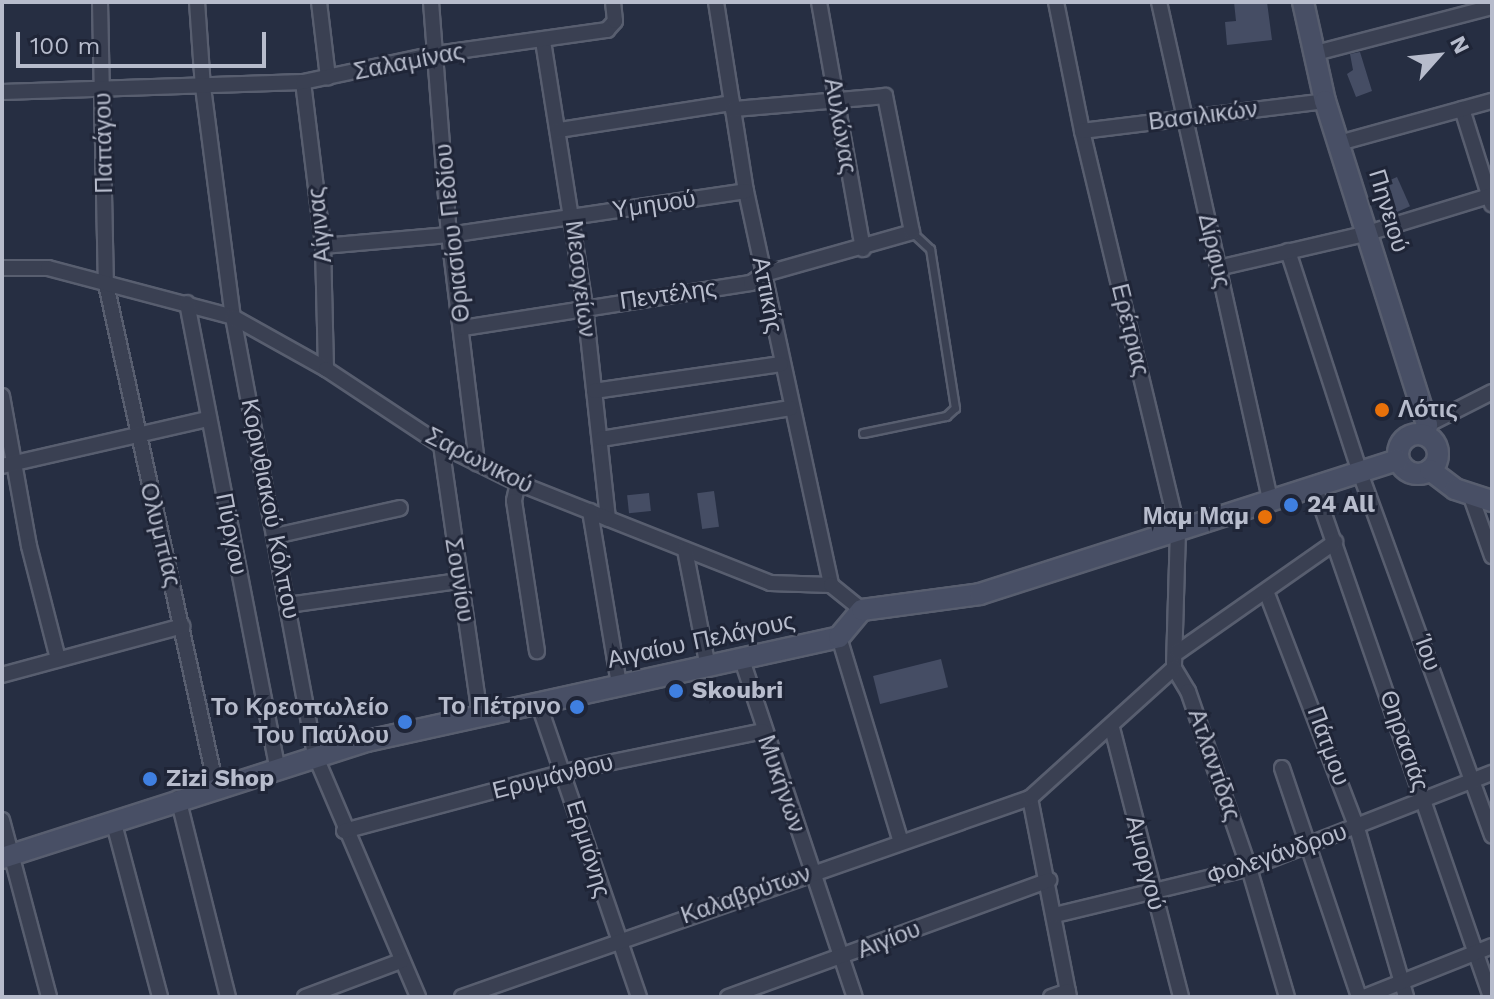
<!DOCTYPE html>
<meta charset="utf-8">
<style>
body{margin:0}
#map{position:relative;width:1494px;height:999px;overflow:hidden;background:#262e42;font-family:"Work Sans",sans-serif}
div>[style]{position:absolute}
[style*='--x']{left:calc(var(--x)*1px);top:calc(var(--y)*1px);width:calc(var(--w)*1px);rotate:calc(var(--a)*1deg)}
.building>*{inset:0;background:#454d64;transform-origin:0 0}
.roads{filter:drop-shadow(2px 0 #585e6f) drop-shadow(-2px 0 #585e6f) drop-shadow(0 2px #585e6f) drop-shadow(0 -2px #585e6f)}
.lane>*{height:7px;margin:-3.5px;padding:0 3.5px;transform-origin:3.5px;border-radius:3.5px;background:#3a4052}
.street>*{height:14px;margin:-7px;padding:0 7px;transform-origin:7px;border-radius:7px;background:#3a4052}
.secondary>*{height:20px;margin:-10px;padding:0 10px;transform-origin:10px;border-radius:10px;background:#484f65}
.secondary>.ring{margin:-10px;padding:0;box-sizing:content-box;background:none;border:20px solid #484f65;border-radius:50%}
.dots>*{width:22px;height:22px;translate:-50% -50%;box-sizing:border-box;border:4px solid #1f2537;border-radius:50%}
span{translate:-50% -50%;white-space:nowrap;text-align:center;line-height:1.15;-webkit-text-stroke:6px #1f2537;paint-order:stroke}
.street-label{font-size:24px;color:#b7bccc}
.poi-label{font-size:24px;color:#b7bccc;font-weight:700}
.left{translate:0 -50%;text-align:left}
.right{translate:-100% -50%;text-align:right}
.frame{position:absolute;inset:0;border:4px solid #b7bccc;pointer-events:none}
.north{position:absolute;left:1398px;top:16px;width:80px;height:80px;-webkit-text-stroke:6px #1f2537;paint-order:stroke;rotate:63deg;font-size:22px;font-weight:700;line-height:32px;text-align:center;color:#b7bccc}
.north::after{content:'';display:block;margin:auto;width:28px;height:36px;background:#b7bccc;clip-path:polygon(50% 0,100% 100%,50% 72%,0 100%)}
.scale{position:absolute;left:16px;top:32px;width:250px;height:36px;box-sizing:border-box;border:4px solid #b7bccc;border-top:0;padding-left:10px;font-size:24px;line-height:28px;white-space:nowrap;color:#b7bccc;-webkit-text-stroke:6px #1f2537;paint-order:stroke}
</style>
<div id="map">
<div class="building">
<div style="clip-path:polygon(1234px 2px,1267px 2px,1272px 40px,1227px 45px,1225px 22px,1236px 21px)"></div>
<div style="clip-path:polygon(1360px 52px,1372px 91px,1356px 97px,1347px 74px,1353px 70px,1350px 54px)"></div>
<div style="left:1397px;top:177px;width:32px;height:21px;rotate:66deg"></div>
<div style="left:714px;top:491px;width:36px;height:17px;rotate:82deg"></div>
<div style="left:649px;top:493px;width:18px;height:22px;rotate:84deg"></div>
<div style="left:941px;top:659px;width:29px;height:70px;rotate:76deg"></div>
</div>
<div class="roads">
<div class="lane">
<div style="--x:863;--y:433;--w:85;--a:-11.6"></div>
<div style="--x:946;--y:416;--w:12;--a:-42"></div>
<div style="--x:955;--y:408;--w:161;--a:-98.9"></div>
<div style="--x:930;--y:249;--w:25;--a:-137"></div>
</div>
<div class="street">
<div style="--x:100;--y:2;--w:282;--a:88.8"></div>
<div style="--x:106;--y:284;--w:514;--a:77.64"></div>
<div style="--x:197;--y:2;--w:85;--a:86"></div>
<div style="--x:203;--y:87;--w:232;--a:82.6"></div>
<div style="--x:233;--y:317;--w:446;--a:79.4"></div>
<div style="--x:315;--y:755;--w:263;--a:66.9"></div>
<div style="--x:319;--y:2;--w:76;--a:83.2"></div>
<div style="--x:431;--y:2;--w:234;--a:85.6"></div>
<div style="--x:449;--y:235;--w:230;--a:83"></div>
<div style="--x:716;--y:2;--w:191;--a:81"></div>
<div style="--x:746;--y:191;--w:403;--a:77.8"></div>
<div style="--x:819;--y:2;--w:251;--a:79.9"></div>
<div style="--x:1056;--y:2;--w:132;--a:78.6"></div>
<div style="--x:1082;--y:131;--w:410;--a:76.5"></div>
<div style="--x:1178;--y:530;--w:138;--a:91.7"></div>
<div style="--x:1174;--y:668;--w:27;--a:59"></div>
<div style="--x:1188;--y:691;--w:187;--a:71"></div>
<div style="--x:1249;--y:868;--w:134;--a:73.6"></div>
<div style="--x:1159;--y:2;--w:509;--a:77.41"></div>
<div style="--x:543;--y:41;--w:269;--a:81"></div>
<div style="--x:585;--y:307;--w:213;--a:83.8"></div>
<div style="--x:1312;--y:54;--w:186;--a:-14.6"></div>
<div style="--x:303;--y:82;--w:165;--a:83"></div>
<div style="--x:323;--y:246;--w:123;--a:88.6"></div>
<div style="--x:2;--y:92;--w:301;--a:-1.9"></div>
<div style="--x:303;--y:82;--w:136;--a:-11.9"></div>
<div style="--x:436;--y:54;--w:173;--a:-8"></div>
<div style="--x:607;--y:30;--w:12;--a:-48"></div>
<div style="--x:615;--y:21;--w:19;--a:-96"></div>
<div style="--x:1462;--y:109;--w:100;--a:72.5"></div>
<div style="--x:559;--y:130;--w:175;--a:-8.9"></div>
<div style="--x:1082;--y:131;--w:245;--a:-7"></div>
<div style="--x:1339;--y:143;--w:159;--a:-15.4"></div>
<div style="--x:323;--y:246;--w:126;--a:-5"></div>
<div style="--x:449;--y:235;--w:300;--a:-8.4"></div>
<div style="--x:1288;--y:251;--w:230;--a:72"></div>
<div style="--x:1359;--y:470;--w:389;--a:70"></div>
<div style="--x:2;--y:268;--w:46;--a:0"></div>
<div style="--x:48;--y:268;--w:191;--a:14.8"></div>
<div style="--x:233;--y:317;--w:107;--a:29.2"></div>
<div style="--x:326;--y:369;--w:138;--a:33.5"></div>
<div style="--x:441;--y:445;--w:86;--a:26.3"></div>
<div style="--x:518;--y:483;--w:271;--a:21.6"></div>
<div style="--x:770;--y:583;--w:61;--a:1.9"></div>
<div style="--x:831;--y:585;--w:40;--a:39"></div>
<div style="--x:1218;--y:268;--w:154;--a:-13.1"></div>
<div style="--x:1368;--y:233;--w:127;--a:-17"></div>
<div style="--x:187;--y:303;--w:472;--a:79"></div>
<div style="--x:463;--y:328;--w:291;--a:-8.9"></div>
<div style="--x:751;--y:283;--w:16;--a:-35"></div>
<div style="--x:764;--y:274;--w:154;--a:-15.8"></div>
<div style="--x:912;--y:232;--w:139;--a:-101.2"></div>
<div style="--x:885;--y:96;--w:153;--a:175.1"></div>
<div style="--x:594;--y:391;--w:189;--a:-8.2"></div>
<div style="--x:2;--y:396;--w:152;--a:79.8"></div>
<div style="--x:29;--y:546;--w:117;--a:75.6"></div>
<div style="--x:1427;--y:425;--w:73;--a:-26.9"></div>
<div style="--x:601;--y:439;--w:192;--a:-9.3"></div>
<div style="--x:441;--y:445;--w:272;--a:81.8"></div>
<div style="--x:2;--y:466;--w:211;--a:-12.9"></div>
<div style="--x:518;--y:483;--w:18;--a:103"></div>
<div style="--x:514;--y:501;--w:152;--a:81.3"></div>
<div style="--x:1314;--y:485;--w:542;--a:70.93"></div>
<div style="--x:1470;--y:494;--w:66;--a:70.5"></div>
<div style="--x:590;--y:511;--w:176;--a:80.5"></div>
<div style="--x:275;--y:536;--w:128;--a:-12.6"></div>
<div style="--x:685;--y:550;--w:119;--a:78.9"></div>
<div style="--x:1266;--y:591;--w:254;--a:69"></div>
<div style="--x:1357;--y:828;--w:176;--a:73.8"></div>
<div style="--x:288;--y:605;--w:173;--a:-8"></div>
<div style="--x:839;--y:637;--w:214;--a:73.2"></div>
<div style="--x:1178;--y:652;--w:192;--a:-35"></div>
<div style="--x:742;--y:660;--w:355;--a:71.5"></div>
<div style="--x:2;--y:675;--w:187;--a:-15.2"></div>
<div style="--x:538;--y:702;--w:312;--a:71.1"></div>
<div style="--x:1112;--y:728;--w:278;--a:75.6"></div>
<div style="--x:1282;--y:768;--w:242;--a:71.4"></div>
<div style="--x:178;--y:798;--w:205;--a:75.9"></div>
<div style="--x:1030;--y:798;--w:203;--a:78.9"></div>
<div style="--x:2;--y:820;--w:183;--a:75.1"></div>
<div style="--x:113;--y:820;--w:183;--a:75.1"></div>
<div style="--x:344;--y:831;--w:228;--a:-15"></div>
<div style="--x:564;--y:772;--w:203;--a:-11.6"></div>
<div style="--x:1055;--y:915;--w:200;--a:-13.6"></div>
<div style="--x:1249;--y:868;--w:261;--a:-21.4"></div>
<div style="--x:305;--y:997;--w:103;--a:-20.6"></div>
<div style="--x:462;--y:997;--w:602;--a:-19.31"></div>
<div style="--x:1030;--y:798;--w:194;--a:-42.1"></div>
<div style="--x:728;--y:997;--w:342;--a:-20"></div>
<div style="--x:1051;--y:997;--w:18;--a:-19"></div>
<div style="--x:1364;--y:997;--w:138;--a:-21.7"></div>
</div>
<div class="secondary">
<div style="--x:1303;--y:2;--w:101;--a:77.5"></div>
<div style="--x:1325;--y:101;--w:340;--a:72.5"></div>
<div style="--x:1427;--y:425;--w:10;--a:107"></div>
<div class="ring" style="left:1398px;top:434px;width:20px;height:20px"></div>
<div style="--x:1430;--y:470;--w:31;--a:37"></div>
<div style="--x:1455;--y:489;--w:39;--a:18"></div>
<div style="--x:2;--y:858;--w:383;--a:-17.8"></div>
<div style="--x:367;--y:741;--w:483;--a:-12.4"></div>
<div style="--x:839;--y:637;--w:35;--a:-50"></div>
<div style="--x:862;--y:610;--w:119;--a:-7.7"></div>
<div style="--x:980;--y:594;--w:439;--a:-17.8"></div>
</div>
</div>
<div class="dots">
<div style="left:1382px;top:410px;background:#e8710a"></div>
<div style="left:1291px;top:505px;background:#3f7fe0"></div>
<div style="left:1265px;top:517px;background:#e8710a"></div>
<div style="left:676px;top:691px;background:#3f7fe0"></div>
<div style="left:577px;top:707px;background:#3f7fe0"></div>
<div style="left:405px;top:722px;background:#3f7fe0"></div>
<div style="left:150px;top:779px;background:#3f7fe0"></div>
</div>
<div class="street-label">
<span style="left:409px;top:62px;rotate:-11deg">Σαλαμίνας</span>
<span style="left:1203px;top:116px;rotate:-7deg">Βασιλικών</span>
<span style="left:840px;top:126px;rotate:80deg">Αυλώνας</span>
<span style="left:104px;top:143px;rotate:-91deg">Παπάγου</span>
<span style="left:654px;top:205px;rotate:-8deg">Υμηυού</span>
<span style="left:1388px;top:211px;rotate:73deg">Πηνειού</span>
<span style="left:320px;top:225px;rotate:-96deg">Αίγινας</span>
<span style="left:453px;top:233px;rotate:-96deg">Θριασίου Πεδίου</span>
<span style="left:1214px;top:251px;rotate:77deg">Δίρφυς</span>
<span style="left:580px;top:279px;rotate:83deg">Μεσογείων</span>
<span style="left:668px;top:295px;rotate:-8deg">Πεντέλης</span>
<span style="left:767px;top:295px;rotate:79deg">Αττικής</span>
<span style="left:1130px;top:330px;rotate:76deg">Ερέτριας</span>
<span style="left:479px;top:461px;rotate:27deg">Σαρωνικού</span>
<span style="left:270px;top:509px;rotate:79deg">Κορινθιακού Κόλπου</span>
<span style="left:231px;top:534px;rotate:79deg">Πύργου</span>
<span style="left:160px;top:535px;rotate:76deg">Ολυμπίας</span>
<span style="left:459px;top:580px;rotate:81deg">Σουνίου</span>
<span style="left:701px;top:641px;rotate:-12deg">Αιγαίου Πελάγους</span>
<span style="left:1427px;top:653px;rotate:70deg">Ίου</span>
<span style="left:1404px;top:741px;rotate:71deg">Θηρασιάς</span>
<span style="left:1328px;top:746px;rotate:70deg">Πάτμου</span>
<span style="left:1214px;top:765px;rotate:71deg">Ατλαντίδας</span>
<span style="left:553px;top:777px;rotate:-14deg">Ερυμάνθου</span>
<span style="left:781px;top:784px;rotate:71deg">Μυκήνων</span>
<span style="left:588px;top:849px;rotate:73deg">Ερμιόνης</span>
<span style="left:1277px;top:855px;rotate:-19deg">Φολεγάνδρου</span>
<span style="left:1145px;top:863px;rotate:76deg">Αμοργού</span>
<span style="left:746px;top:895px;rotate:-19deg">Καλαβρύτων</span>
<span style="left:889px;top:940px;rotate:-21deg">Αιγίου</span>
</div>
<div class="poi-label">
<span class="left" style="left:1398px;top:410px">Λότις</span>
<span class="left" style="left:1307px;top:505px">24 All</span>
<span class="right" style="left:1249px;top:517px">Μαμ Μαμ</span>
<span class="left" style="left:692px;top:691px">Skoubri</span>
<span class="right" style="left:561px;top:707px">Το Πέτρινο</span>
<span class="right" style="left:389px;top:722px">Το Κρεοπωλείο<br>Του Παύλου</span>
<span class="left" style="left:166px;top:779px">Zizi Shop</span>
</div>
<div class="frame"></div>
<div class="north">N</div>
<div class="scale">100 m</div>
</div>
